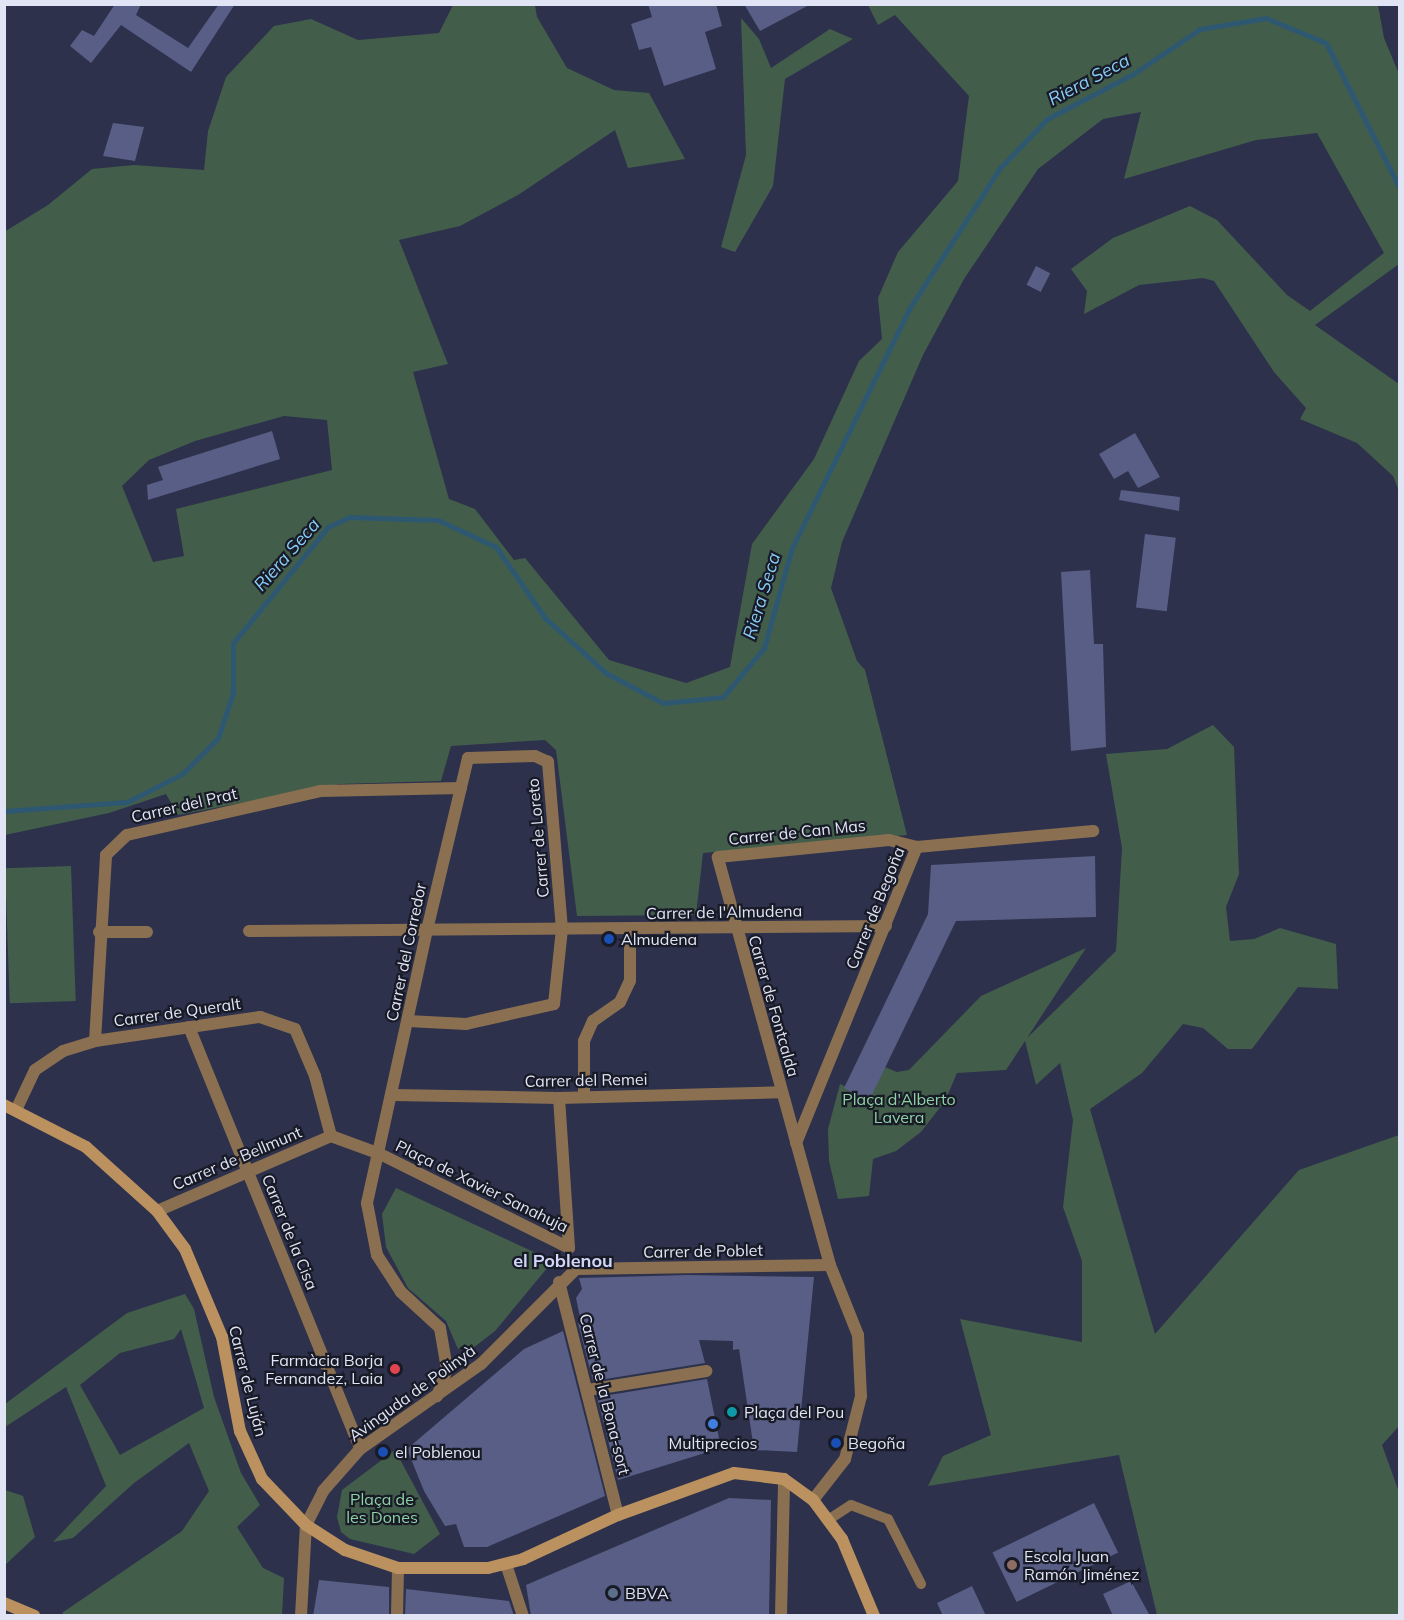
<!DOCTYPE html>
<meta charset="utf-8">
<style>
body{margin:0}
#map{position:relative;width:1404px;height:1620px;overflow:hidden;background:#2d314c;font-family:Mulish,sans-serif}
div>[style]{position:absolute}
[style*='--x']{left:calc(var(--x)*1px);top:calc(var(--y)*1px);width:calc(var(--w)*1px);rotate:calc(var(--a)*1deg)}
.green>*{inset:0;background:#425e4b;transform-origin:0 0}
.stream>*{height:5px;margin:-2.5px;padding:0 2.5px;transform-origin:2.5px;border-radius:2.5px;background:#2e5872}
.building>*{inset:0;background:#585e85;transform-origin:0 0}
.lane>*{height:10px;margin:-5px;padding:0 5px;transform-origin:5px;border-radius:5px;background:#8a7051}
.street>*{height:12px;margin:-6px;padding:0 6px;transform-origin:6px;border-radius:6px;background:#8a7051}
.secondary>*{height:12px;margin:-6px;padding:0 6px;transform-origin:6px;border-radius:6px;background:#bb925f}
.dots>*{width:16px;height:16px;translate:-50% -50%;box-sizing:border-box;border:3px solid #181a26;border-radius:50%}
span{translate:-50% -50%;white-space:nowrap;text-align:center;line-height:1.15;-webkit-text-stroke:4.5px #181a26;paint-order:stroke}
.street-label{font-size:16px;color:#e0e4f5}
.poi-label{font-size:16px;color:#e0e4f5}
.left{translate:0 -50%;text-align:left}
.right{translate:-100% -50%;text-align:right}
.park-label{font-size:16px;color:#8fd2a5}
.water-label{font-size:18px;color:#87cdf8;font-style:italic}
.neighbourhood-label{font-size:18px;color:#d1d7fa;font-weight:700}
.frame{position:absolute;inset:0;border:6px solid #e0e4f5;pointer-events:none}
</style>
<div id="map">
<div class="green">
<div style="clip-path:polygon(evenodd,453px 5px,535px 5px,537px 17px,567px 68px,614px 90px,649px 93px,685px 159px,628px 168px,615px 130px,518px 195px,460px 226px,399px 240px,448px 364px,413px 372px,449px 499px,475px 509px,514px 560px,525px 558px,609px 660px,686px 683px,730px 667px,752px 544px,814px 459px,859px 361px,882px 339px,878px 298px,898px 252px,958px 181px,969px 96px,895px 15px,878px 25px,868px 5px,1378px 5px,1384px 38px,1399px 74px,1399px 264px,1315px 325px,1399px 384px,1399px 491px,1393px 476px,1357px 443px,1300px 419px,1306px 408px,1274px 372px,1214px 281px,1203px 278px,1139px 285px,1084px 314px,1087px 291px,1071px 269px,1113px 238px,1190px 206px,1217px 220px,1287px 295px,1310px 311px,1384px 253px,1317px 133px,1256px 140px,1124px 179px,1141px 112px,1103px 119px,1038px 169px,964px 279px,923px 355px,842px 542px,831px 588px,857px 661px,865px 670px,907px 835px,703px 853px,696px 915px,577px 916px,556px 750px,545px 740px,451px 746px,441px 781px,340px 784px,178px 815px,166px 794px,109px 813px,5px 835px,4px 232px,48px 205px,92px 169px,134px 165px,204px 170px,208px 131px,226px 77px,274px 26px,311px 19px,358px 40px,439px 33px,453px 5px,284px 416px,327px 420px,332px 470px,176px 509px,184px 556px,153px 562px,122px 486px,149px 460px,195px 441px,284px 416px)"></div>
<div style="clip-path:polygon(741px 18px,759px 39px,771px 68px,830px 29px,853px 39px,785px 79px,773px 186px,735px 252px,721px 247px,746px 155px)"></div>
<div style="clip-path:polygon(1213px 725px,1234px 747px,1239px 874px,1226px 907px,1230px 941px,1254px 939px,1280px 928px,1336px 944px,1338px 989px,1298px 987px,1252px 1049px,1228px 1049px,1203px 1028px,1183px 1024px,1142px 1073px,1090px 1109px,1155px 1334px,1299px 1170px,1399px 1135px,1399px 1426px,1382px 1445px,1399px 1492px,1399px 1615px,1157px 1615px,1119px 1455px,928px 1486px,943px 1456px,991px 1435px,960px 1319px,1082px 1342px,1082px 1261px,1063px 1207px,1073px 1120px,1060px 1063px,1036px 1085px,1025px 1041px,1006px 1070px,957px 1073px,945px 1101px,921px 1132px,896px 1151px,873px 1159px,869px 1196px,838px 1199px,829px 1161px,828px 1129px,840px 1084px,867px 1097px,885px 1067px,897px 1072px,909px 1070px,981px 996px,1086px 948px,1027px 1038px,1116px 951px,1122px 848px,1106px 754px,1167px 749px)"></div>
<div style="left:71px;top:866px;width:135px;height:66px;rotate:88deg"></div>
<div style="clip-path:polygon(396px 1188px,553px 1261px,495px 1331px,473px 1348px,458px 1349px,446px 1321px,408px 1288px,386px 1247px,382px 1214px)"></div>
<div style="clip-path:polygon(evenodd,185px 1294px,194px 1309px,214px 1397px,241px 1473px,260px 1505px,237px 1527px,263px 1568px,284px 1578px,282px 1615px,65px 1615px,62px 1613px,182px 1531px,209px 1491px,189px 1443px,134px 1483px,73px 1538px,53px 1542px,106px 1486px,66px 1387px,5px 1427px,5px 1404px,127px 1313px,185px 1294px,181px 1329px,204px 1408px,120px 1455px,80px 1385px,120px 1353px,174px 1339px,181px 1329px)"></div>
<div style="clip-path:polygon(395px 1450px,440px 1534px,414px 1554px,350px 1539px,341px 1532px,337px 1517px,342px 1490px)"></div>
<div style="clip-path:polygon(5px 1490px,23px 1496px,35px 1537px,5px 1565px)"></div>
</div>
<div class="stream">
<div style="--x:4;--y:811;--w:123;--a:-4.2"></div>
<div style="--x:127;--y:802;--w:62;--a:-27"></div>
<div style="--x:182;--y:774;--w:51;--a:-45"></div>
<div style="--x:218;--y:738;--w:47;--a:-71.6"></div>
<div style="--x:233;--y:693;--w:50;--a:-90"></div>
<div style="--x:233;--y:643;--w:150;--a:-50.7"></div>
<div style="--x:328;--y:527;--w:23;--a:-25"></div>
<div style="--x:349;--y:517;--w:89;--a:1.9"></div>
<div style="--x:438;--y:520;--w:64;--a:25"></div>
<div style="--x:496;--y:547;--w:86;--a:55.4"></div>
<div style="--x:545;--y:618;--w:82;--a:42"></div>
<div style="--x:606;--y:673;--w:64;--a:27.8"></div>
<div style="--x:663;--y:703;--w:60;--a:-5.7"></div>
<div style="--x:723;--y:697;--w:64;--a:-50.1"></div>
<div style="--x:764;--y:648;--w:104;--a:-74.4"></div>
<div style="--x:792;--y:548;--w:266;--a:-63.9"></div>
<div style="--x:909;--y:309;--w:168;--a:-57.2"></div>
<div style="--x:1000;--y:168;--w:68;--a:-46.2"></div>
<div style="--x:1047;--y:119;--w:97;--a:-27.6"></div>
<div style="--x:1133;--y:74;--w:81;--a:-33.9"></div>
<div style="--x:1200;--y:29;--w:67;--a:-9.5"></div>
<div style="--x:1266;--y:18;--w:65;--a:22.6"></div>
<div style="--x:1326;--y:43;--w:164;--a:63.1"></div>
</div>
<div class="building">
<div style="clip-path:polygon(115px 4px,141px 4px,136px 15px,188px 48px,219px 4px,235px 4px,191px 72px,121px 25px,91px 63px,70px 46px,82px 30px,94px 36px)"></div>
<div style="clip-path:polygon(648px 4px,716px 4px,722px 26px,705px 32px,716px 69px,664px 86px,651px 47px,639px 50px,631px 24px,652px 17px)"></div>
<div style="clip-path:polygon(744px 4px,811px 4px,760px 31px)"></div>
<div style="clip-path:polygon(113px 123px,144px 127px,135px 161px,103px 156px)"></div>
<div style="left:1036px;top:266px;width:16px;height:21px;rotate:27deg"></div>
<div style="clip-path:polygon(272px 431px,280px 459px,148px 500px,147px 485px,163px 480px,158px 467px)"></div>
<div style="clip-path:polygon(1135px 433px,1160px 477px,1138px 488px,1128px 471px,1114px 479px,1099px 454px)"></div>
<div style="clip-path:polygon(1121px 490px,1180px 497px,1179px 511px,1119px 500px)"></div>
<div style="left:1145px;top:534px;width:31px;height:74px;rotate:7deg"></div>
<div style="clip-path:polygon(1090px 570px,1094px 644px,1103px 644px,1106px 747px,1071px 751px,1061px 572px)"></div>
<div style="clip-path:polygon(1095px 856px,1096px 917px,956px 921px,869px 1101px,844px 1088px,928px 914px,931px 865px)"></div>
<div style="clip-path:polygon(688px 1275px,814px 1277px,797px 1452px,754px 1450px,739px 1349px,733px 1350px,733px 1341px,699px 1340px,705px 1363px,593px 1381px,578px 1323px,581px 1322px,576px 1298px,582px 1289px,579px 1278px)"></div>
<div style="clip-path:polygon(563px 1331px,605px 1496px,487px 1547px,464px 1547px,456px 1524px,445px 1526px,424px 1491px,407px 1449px,524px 1349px)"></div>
<div style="clip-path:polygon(707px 1379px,721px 1448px,618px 1480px,597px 1397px)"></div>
<div style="clip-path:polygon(729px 1498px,771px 1500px,769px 1616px,531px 1616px,526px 1585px)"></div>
<div style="left:1094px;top:1503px;width:55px;height:113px;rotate:64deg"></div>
<div style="clip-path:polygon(319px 1580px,389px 1587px,389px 1616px,313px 1616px)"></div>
<div style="clip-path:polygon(1131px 1581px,1150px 1616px,1113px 1616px,1103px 1594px)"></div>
<div style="clip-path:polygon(972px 1586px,986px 1616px,943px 1616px,937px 1603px)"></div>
<div style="clip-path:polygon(406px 1589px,509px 1601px,514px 1616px,405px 1616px)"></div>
</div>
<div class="lane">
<div style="--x:828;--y:1520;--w:27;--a:-33"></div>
<div style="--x:851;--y:1505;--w:40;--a:21"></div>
<div style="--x:888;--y:1519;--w:73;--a:63.1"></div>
</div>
<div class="street">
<div style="--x:249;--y:931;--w:637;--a:-0.45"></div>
<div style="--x:99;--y:932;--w:48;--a:0"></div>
<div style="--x:408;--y:1021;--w:58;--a:3"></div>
<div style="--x:466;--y:1024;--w:90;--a:-12.8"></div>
<div style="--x:554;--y:1004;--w:75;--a:-83.9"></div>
<div style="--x:562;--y:929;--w:168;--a:-94.8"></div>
<div style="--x:548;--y:762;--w:14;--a:-155"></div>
<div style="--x:535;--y:756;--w:67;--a:178.3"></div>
<div style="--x:468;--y:758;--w:177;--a:103.4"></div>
<div style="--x:427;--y:930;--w:280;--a:102.4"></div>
<div style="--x:367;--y:1203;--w:53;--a:79.1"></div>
<div style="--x:377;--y:1255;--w:44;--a:57"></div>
<div style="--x:401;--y:1292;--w:53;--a:42.7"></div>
<div style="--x:440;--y:1328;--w:42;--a:80.3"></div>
<div style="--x:447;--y:1369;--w:29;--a:110"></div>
<div style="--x:189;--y:1027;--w:455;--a:67.9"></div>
<div style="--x:95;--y:1041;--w:186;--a:-86.6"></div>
<div style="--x:106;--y:855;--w:29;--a:-44"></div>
<div style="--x:127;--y:835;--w:198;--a:-12.8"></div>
<div style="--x:320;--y:791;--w:141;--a:-1.2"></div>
<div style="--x:392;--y:1095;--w:167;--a:1"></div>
<div style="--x:559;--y:1098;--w:222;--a:-1.5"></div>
<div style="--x:584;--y:1097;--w:56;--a:-90"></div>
<div style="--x:584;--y:1041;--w:22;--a:-66"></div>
<div style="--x:593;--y:1021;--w:33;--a:-35"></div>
<div style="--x:620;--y:1002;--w:23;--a:-65"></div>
<div style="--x:630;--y:981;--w:52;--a:-90"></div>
<div style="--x:17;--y:1108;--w:42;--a:-64.7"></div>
<div style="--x:35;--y:1070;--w:34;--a:-34"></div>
<div style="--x:63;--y:1051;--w:34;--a:-17"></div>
<div style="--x:95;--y:1041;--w:167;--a:-8.3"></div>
<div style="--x:260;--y:1017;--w:37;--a:19"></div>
<div style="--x:295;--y:1029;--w:51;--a:66.9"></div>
<div style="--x:315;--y:1076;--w:62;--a:75.1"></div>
<div style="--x:331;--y:1136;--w:52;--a:20.2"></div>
<div style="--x:380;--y:1154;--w:211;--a:26.4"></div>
<div style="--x:569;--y:1248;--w:150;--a:-93.8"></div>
<div style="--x:796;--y:1143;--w:320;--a:-67.8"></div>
<div style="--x:917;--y:847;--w:177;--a:-5.2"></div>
<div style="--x:157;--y:1211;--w:189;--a:-23.3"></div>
<div style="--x:559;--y:1282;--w:240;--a:75.8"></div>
<div style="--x:588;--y:1390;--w:120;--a:-9.1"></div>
<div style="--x:813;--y:1500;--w:52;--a:-52"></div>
<div style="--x:845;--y:1459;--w:65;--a:-75.7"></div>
<div style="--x:861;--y:1396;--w:61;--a:-92.8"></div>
<div style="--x:858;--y:1335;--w:75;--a:-111.8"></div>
<div style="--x:830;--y:1265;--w:423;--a:-105.4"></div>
<div style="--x:718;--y:857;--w:172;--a:-5.7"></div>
<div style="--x:889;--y:840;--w:29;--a:14"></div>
<div style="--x:506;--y:1564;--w:55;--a:71.9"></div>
<div style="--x:301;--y:1616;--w:91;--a:-86.9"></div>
<div style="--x:306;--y:1525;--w:38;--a:-63"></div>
<div style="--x:323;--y:1491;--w:56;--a:-48.6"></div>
<div style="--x:360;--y:1449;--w:148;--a:-35.1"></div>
<div style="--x:481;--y:1364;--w:134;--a:-45"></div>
<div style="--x:576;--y:1269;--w:254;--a:-0.9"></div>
<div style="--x:397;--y:1616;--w:48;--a:-88.8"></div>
<div style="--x:781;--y:1616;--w:137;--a:-88.7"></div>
</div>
<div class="secondary">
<div style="--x:4;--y:1105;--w:92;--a:27.1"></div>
<div style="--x:86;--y:1147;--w:96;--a:42"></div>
<div style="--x:157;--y:1211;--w:47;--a:53.6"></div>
<div style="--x:185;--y:1249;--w:95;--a:67.2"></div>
<div style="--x:222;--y:1337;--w:96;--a:79.2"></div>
<div style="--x:240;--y:1431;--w:53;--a:65.4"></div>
<div style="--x:262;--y:1479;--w:64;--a:46.3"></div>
<div style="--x:306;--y:1525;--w:46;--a:32.7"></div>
<div style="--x:345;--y:1550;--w:56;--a:18.8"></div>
<div style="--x:398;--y:1568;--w:90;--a:0"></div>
<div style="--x:488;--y:1568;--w:36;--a:-14"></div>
<div style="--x:523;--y:1559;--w:105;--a:-24.9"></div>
<div style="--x:618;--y:1515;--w:123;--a:-19.9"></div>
<div style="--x:734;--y:1473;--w:50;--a:6.8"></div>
<div style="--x:784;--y:1479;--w:36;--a:36"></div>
<div style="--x:813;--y:1500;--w:49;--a:53.4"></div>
<div style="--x:842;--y:1539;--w:83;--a:67.4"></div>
<div style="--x:4;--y:1603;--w:33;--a:23"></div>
</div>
<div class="dots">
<div style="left:609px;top:939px;background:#1a4fb4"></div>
<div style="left:395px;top:1369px;background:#e0444e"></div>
<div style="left:732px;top:1412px;background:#0f9aa8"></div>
<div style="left:713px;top:1424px;background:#3f7fe0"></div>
<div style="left:836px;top:1443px;background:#1a4fb4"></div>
<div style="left:383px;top:1452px;background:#1a4fb4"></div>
<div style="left:1012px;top:1565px;background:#8d6e63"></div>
<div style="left:613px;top:1593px;background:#5c6f8a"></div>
</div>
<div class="street-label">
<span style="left:184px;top:805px;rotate:-13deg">Carrer del Prat</span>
<span style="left:797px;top:832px;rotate:-6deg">Carrer de Can Mas</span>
<span style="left:538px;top:838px;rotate:-95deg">Carrer de Loreto</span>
<span style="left:875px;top:908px;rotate:-68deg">Carrer de Begoña</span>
<span style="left:724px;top:912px;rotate:-1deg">Carrer de l'Almudena</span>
<span style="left:406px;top:952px;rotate:-78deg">Carrer del Corredor</span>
<span style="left:774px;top:1006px;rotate:74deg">Carrer de Fontcalda</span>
<span style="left:177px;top:1012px;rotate:-8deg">Carrer de Queralt</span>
<span style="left:586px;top:1080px;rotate:-1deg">Carrer del Remei</span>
<span style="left:237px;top:1158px;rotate:-23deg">Carrer de Bellmunt</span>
<span style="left:482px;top:1186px;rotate:26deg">Plaça de Xavier Sanahuja</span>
<span style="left:290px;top:1232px;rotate:68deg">Carrer de la Cisa</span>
<span style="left:703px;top:1251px;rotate:-1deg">Carrer de Poblet</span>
<span style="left:248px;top:1381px;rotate:76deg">Carrer de Luján</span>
<span style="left:412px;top:1393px;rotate:-36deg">Avinguda de Polinyà</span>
<span style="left:605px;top:1394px;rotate:76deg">Carrer de la Bona-sort</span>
</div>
<div class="poi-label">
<span class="left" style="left:621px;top:939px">Almudena</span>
<span class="right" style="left:383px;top:1369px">Farmàcia Borja<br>Fernandez, Laia</span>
<span class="left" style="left:744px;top:1412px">Plaça del Pou</span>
<span style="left:713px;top:1443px">Multiprecios</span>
<span class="left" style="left:848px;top:1443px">Begoña</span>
<span class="left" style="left:395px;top:1452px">el Poblenou</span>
<span class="left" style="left:1024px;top:1565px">Escola Juan<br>Ramón Jiménez</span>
<span class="left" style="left:625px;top:1593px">BBVA</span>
</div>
<div class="park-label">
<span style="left:899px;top:1108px">Plaça d'Alberto<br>Lavera</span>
<span style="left:382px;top:1508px">Plaça de<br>les Dones</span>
</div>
<div class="water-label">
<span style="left:1089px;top:80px;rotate:-28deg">Riera Seca</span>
<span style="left:287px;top:555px;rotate:-49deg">Riera Seca</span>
<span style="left:762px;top:596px;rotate:-73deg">Riera Seca</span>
</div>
<div class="neighbourhood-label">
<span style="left:563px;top:1261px">el Poblenou</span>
</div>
<div class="frame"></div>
</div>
